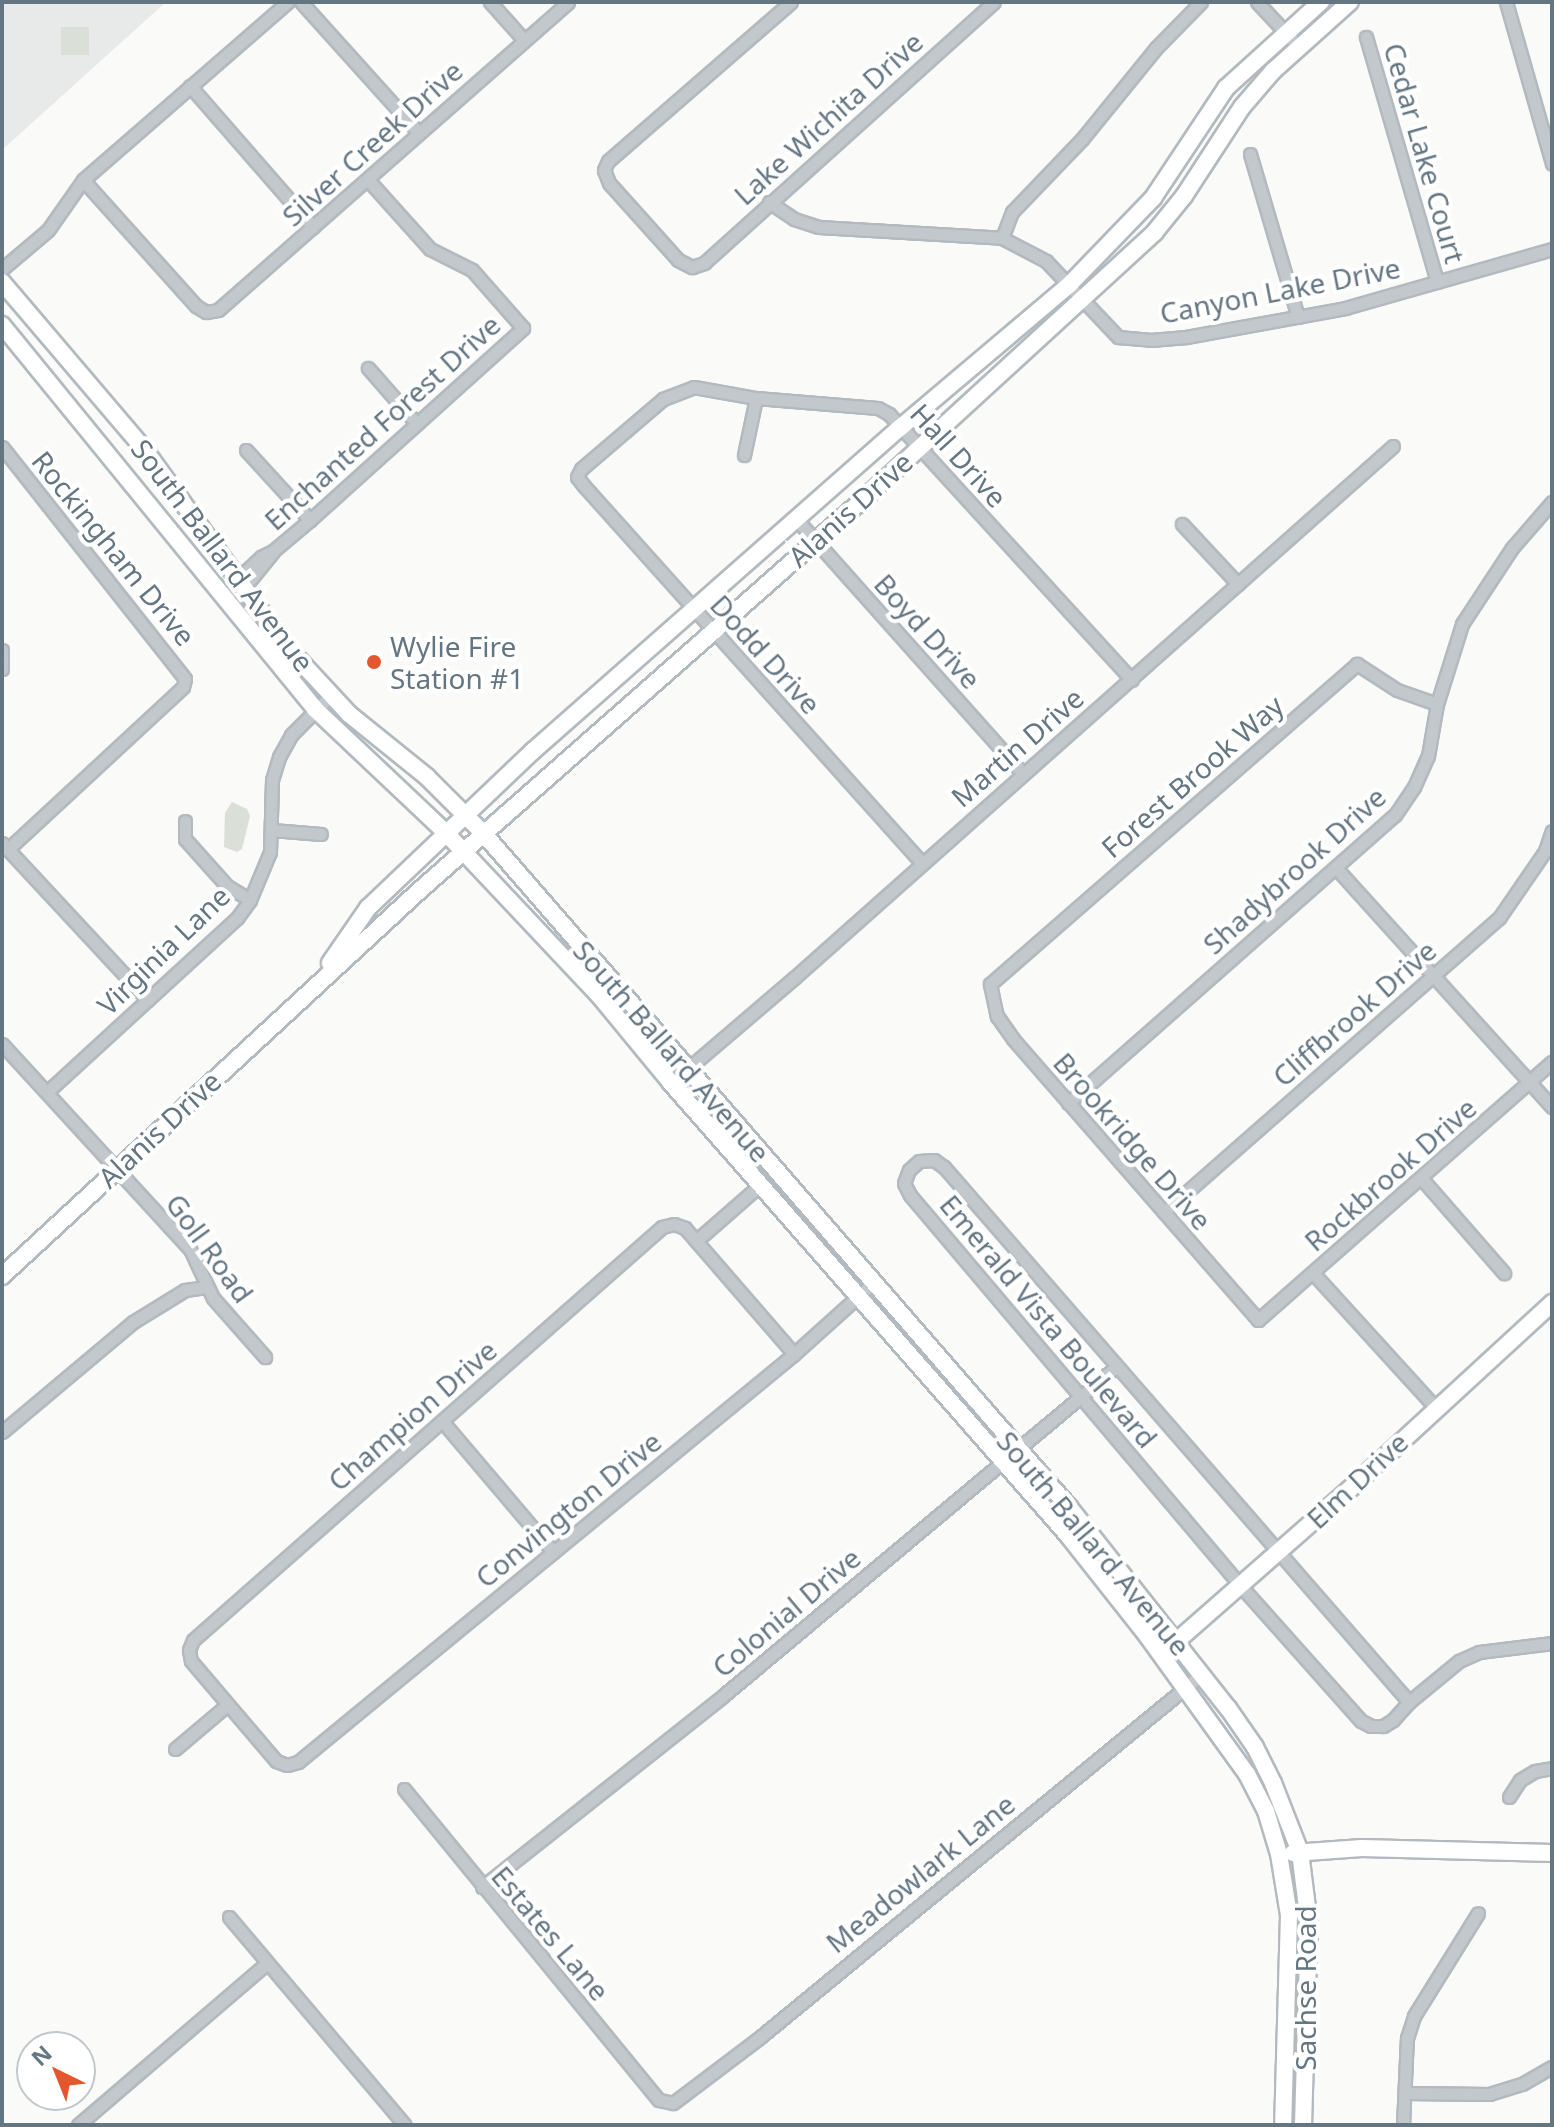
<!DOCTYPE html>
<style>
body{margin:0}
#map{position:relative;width:1554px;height:2127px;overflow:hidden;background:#fafaf8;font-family:"Noto Sans",sans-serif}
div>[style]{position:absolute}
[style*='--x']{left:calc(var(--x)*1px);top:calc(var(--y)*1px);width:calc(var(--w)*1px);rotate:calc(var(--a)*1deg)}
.built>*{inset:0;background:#e8e9e9}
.green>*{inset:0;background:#dadfd7;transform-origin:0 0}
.roads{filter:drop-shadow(2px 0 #b3babf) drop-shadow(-2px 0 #b3babf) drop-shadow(0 2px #b3babf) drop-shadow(0 -2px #b3babf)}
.street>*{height:11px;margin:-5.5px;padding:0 5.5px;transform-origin:5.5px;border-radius:5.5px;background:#c3c8cc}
.secondary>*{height:16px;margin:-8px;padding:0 8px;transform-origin:8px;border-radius:8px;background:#fff}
.dots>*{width:22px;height:22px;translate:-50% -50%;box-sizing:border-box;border:4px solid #fff;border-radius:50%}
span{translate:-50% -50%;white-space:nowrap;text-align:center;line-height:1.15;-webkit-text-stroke:8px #fff;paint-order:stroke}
.street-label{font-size:28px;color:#657683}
.poi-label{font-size:28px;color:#657683}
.left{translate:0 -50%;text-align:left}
.frame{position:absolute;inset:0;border:4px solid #657683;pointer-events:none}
.north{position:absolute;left:16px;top:2031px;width:80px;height:80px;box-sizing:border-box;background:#fff;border:2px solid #c1c8cd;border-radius:50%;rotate:317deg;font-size:22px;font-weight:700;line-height:32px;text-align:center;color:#657683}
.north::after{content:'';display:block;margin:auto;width:28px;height:36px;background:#e4572e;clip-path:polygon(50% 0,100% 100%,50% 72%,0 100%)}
</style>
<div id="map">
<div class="built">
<div style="clip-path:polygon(2px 2px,166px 2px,2px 150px)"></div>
</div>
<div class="green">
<div style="left:61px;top:27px;width:28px;height:28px"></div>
<div style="clip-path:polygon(232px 802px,247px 809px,250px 816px,242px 849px,237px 852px,224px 847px,225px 813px)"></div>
</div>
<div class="roads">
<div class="street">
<div style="--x:301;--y:2;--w:176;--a:48"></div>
<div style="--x:490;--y:2;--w:51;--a:48.2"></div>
<div style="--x:791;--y:2;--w:242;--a:139"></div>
<div style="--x:608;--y:161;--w:10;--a:114"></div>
<div style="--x:604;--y:170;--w:14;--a:69"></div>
<div style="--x:609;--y:183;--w:103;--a:48.1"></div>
<div style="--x:678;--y:260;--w:16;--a:27"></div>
<div style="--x:692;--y:267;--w:13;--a:-18"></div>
<div style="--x:704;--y:263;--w:390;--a:-42"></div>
<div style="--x:1257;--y:2;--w:62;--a:47"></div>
<div style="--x:1506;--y:2;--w:168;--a:74.1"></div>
<div style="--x:1366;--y:37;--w:255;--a:73.8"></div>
<div style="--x:190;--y:86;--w:187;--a:48.9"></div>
<div style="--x:1250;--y:154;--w:170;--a:73.6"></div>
<div style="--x:83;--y:180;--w:169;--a:48.1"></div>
<div style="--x:196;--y:306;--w:12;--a:31"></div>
<div style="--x:206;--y:312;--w:12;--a:-9"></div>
<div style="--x:218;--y:310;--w:466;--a:-41.3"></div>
<div style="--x:769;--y:202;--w:30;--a:34"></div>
<div style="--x:794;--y:219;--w:26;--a:18"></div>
<div style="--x:819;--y:227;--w:183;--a:3.4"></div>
<div style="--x:1002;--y:238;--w:50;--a:27.6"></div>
<div style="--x:1046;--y:261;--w:105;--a:46.5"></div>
<div style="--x:1118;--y:337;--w:33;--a:5"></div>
<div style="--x:1151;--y:340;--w:35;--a:-5"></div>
<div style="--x:1186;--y:337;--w:162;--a:-10.3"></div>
<div style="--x:1345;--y:308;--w:215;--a:-15.9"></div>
<div style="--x:1002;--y:238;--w:28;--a:-69"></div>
<div style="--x:1012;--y:212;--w:101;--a:-46.2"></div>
<div style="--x:1082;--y:139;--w:117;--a:-50.9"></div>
<div style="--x:1156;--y:48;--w:64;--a:-45.6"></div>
<div style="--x:2;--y:269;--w:60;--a:-40.3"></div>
<div style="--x:48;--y:230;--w:61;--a:-55"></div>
<div style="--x:83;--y:180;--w:271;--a:-41"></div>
<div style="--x:368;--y:368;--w:74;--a:48.8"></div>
<div style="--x:2;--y:447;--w:295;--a:51.7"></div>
<div style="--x:185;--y:679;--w:8;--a:104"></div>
<div style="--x:183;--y:687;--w:238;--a:137.2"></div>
<div style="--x:246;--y:450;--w:95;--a:47.6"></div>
<div style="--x:744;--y:455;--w:58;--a:-78.1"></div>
<div style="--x:797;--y:520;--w:340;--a:48.3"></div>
<div style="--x:1182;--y:524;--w:82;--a:47"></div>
<div style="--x:242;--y:582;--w:12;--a:-70"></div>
<div style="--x:246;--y:571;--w:21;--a:-43"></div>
<div style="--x:261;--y:557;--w:13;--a:-27"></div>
<div style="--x:273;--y:551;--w:48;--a:-40"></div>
<div style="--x:310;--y:520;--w:287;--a:-42"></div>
<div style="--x:523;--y:328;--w:77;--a:-131.3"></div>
<div style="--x:472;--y:270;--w:47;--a:-153.4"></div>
<div style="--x:430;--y:249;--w:93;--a:-131.9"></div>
<div style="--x:224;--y:598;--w:24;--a:-42"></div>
<div style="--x:242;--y:582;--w:9;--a:-18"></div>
<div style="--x:251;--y:579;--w:35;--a:-51"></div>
<div style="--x:2;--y:650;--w:19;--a:90"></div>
<div style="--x:1437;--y:704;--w:42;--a:-160.7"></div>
<div style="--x:1397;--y:690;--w:48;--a:-147"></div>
<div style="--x:1357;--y:664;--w:487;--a:138.9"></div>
<div style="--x:990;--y:984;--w:33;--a:78"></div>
<div style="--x:997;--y:1016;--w:28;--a:55"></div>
<div style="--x:1013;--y:1039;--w:373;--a:48.9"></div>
<div style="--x:1258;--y:1320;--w:391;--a:-41.3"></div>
<div style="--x:185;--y:821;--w:18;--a:90"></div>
<div style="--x:185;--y:839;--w:63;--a:48.2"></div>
<div style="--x:227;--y:886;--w:27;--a:31"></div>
<div style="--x:272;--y:830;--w:49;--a:4.7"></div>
<div style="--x:2;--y:843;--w:214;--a:47.1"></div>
<div style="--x:921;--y:862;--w:505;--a:-131.87"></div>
<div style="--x:584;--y:486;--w:11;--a:-128"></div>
<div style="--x:577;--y:477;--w:9;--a:-63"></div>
<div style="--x:581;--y:469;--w:108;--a:-40.5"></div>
<div style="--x:663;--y:399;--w:33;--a:-21"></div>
<div style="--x:694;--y:387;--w:63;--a:10.1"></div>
<div style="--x:756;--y:398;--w:122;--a:4.7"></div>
<div style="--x:878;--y:408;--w:13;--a:29"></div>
<div style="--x:889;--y:414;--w:360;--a:47.6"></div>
<div style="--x:1336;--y:868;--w:322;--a:47.9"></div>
<div style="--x:2;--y:1044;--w:278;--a:47.5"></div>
<div style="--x:190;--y:1249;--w:54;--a:64.9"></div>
<div style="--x:213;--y:1298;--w:79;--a:48.6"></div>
<div style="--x:671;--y:1083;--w:162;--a:-40.5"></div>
<div style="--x:794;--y:978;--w:801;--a:-41.61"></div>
<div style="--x:47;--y:1092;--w:258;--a:-42.5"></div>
<div style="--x:237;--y:918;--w:22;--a:-54"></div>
<div style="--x:250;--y:900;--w:52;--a:-67.4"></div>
<div style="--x:270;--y:852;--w:72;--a:-88.4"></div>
<div style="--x:272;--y:780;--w:24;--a:-73"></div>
<div style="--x:279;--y:757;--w:25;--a:-61"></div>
<div style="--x:291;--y:735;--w:57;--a:-45"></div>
<div style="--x:1068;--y:1103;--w:436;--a:-41.4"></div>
<div style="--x:1395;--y:815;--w:34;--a:-56"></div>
<div style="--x:1414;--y:787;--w:34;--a:-66"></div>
<div style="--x:1428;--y:756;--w:53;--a:-80.2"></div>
<div style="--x:1437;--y:704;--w:84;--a:-72.6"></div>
<div style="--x:1462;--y:624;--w:91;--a:-56.7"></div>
<div style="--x:1512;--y:548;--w:61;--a:-49"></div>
<div style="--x:934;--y:1160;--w:12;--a:35"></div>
<div style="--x:944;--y:1167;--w:709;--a:49"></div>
<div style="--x:1409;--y:1702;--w:24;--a:132"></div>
<div style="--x:1393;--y:1720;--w:12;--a:149"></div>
<div style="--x:1383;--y:1726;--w:12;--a:180"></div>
<div style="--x:1371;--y:1726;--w:11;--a:-153"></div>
<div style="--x:1361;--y:1721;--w:182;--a:-131.7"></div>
<div style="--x:1240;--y:1585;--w:511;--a:-130.24"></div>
<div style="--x:910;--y:1195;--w:13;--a:-117"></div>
<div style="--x:904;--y:1183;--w:14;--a:-69"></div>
<div style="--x:909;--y:1170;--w:13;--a:-42"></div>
<div style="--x:919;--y:1161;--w:15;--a:-4"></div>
<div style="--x:1422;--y:1179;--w:125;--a:48.9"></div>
<div style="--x:1164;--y:1212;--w:446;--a:-41.3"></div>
<div style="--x:1499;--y:918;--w:81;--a:-55.5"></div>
<div style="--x:1545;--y:851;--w:21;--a:-71"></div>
<div style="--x:696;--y:1241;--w:86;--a:-41.2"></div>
<div style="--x:1313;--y:1273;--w:183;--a:47.7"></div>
<div style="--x:794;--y:1354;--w:167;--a:-130.9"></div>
<div style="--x:685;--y:1228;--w:12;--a:-160"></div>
<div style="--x:674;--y:1224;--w:12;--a:166"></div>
<div style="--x:662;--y:1227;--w:625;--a:138.63"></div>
<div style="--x:193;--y:1640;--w:11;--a:112"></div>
<div style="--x:189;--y:1650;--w:11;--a:80"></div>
<div style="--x:191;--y:1661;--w:131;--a:49.6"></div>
<div style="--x:276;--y:1761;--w:12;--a:20"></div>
<div style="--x:287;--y:1765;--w:11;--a:-15"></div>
<div style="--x:298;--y:1762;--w:642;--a:-39.44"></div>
<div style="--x:794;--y:1354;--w:108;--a:-42"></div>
<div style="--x:442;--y:1421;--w:172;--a:49.7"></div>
<div style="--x:2;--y:1432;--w:171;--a:-40"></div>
<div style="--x:133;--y:1322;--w:61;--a:-31.6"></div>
<div style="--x:185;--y:1290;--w:21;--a:-8"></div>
<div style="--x:1409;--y:1702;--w:65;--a:-39.4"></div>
<div style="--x:1459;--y:1661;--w:22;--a:-24"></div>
<div style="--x:1479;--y:1652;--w:74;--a:-7"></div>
<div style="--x:175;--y:1749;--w:68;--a:-40.2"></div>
<div style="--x:404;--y:1789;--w:402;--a:50.7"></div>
<div style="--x:659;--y:2100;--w:14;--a:12"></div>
<div style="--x:673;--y:2103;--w:108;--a:-37.1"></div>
<div style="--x:759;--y:2038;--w:573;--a:-39.41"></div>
<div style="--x:1509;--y:1797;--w:20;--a:-57"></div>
<div style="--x:1520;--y:1780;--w:17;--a:-31"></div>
<div style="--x:1535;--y:1771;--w:17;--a:-10"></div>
<div style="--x:482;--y:1887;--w:309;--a:-38.4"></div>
<div style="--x:724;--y:1695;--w:511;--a:-39.92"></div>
<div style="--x:229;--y:1917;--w:272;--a:49.8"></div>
<div style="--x:1405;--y:2093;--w:84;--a:0.7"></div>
<div style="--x:1489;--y:2094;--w:34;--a:-17"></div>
<div style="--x:1522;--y:2084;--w:34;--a:-30"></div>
<div style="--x:78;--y:2125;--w:249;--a:-40.6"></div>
<div style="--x:1403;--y:2125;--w:87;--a:-87.4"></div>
<div style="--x:1407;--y:2038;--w:23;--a:-72"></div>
<div style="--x:1414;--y:2016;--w:121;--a:-58.1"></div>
</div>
<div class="secondary">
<div style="--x:2;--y:282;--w:219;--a:49.6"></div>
<div style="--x:144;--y:449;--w:244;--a:54.2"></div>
<div style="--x:287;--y:647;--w:91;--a:47.2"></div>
<div style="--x:349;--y:714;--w:100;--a:38.9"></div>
<div style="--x:427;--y:777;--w:81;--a:45"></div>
<div style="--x:484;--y:834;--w:892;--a:49"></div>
<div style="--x:1069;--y:1507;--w:256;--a:51.7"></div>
<div style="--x:1228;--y:1708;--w:47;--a:55.3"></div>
<div style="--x:1255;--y:1747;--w:40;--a:63.4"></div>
<div style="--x:1273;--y:1783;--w:74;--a:68.6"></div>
<div style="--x:1300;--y:1852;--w:72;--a:82.8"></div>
<div style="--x:1309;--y:1923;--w:202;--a:91.7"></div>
<div style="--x:2;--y:325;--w:495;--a:50.8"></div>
<div style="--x:315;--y:709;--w:182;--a:43.4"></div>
<div style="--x:447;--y:834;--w:220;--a:46.7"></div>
<div style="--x:598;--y:994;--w:115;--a:50.6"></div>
<div style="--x:671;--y:1083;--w:600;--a:48.72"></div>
<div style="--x:1067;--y:1534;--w:127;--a:51.7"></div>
<div style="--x:1146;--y:1634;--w:173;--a:54.2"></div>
<div style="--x:1247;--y:1774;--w:42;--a:62.8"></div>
<div style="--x:1266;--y:1811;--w:45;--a:73.2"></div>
<div style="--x:1279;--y:1854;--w:62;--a:80.7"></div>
<div style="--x:1289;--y:1915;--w:210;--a:91.6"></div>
<div style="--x:330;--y:963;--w:67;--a:-55.4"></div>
<div style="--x:368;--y:908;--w:228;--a:-43.6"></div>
<div style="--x:533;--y:751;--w:490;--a:-41.4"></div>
<div style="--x:901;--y:427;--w:221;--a:-40.2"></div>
<div style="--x:1070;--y:284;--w:120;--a:-46"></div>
<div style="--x:1153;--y:198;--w:132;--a:-56.4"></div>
<div style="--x:1226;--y:88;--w:128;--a:-42.2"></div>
<div style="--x:2;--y:1276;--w:569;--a:-42.72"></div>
<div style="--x:420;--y:890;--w:594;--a:-41.39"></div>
<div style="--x:866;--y:497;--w:391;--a:-42.5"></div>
<div style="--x:1154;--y:233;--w:48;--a:-51"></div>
<div style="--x:1184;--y:196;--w:106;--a:-56.9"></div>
<div style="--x:1242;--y:107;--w:48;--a:-49.3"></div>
<div style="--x:1273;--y:71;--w:103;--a:-41.9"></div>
<div style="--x:1170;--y:1647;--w:240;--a:-41.3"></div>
<div style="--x:1350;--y:1489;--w:275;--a:-42.6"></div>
<div style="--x:1293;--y:1853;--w:69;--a:-4.1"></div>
<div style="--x:1362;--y:1848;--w:190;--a:1.5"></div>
</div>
</div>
<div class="dots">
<div style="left:374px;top:662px;background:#e4572e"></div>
</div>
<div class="street-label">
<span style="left:828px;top:118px;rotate:-42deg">Lake Wichita Drive</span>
<span style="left:372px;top:143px;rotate:-42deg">Silver Creek Drive</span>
<span style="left:1425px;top:153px;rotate:74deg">Cedar Lake Court</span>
<span style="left:1280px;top:290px;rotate:-11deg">Canyon Lake Drive</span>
<span style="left:382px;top:422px;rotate:-42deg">Enchanted Forest Drive</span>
<span style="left:959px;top:455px;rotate:48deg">Hall Drive</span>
<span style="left:850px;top:509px;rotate:-42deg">Alanis Drive</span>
<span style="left:114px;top:548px;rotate:51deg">Rockingham Drive</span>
<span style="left:223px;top:555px;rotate:53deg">South Ballard Avenue</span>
<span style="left:928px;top:631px;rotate:48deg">Boyd Drive</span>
<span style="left:766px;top:654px;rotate:48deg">Dodd Drive</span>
<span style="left:1017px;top:747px;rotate:-41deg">Martin Drive</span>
<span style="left:1192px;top:776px;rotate:-41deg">Forest Brook Way</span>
<span style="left:1294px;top:870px;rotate:-42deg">Shadybrook Drive</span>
<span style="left:163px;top:950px;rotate:-44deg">Virginia Lane</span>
<span style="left:1354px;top:1013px;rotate:-41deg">Cliffbrook Drive</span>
<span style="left:672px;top:1051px;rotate:49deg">South Ballard Avenue</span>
<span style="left:159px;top:1129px;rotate:-43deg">Alanis Drive</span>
<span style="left:1133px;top:1141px;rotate:49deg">Brookridge Drive</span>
<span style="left:1390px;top:1174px;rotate:-41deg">Rockbrook Drive</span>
<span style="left:210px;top:1248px;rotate:54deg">Goll Road</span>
<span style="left:1049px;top:1321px;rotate:50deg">Emerald Vista Boulevard</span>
<span style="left:412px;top:1415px;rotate:-41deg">Champion Drive</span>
<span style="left:1357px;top:1480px;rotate:-43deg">Elm Drive</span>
<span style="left:568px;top:1509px;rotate:-39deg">Convington Drive</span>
<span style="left:1094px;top:1543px;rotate:50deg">South Ballard Avenue</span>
<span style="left:786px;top:1612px;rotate:-40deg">Colonial Drive</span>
<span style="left:920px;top:1873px;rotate:-39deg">Meadowlark Lane</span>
<span style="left:551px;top:1933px;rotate:50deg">Estates Lane</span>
<span style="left:1305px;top:1988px;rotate:-90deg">Sachse Road</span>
</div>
<div class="poi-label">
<span class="left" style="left:390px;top:662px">Wylie Fire<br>Station #1</span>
</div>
<div class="frame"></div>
<div class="north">N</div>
</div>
